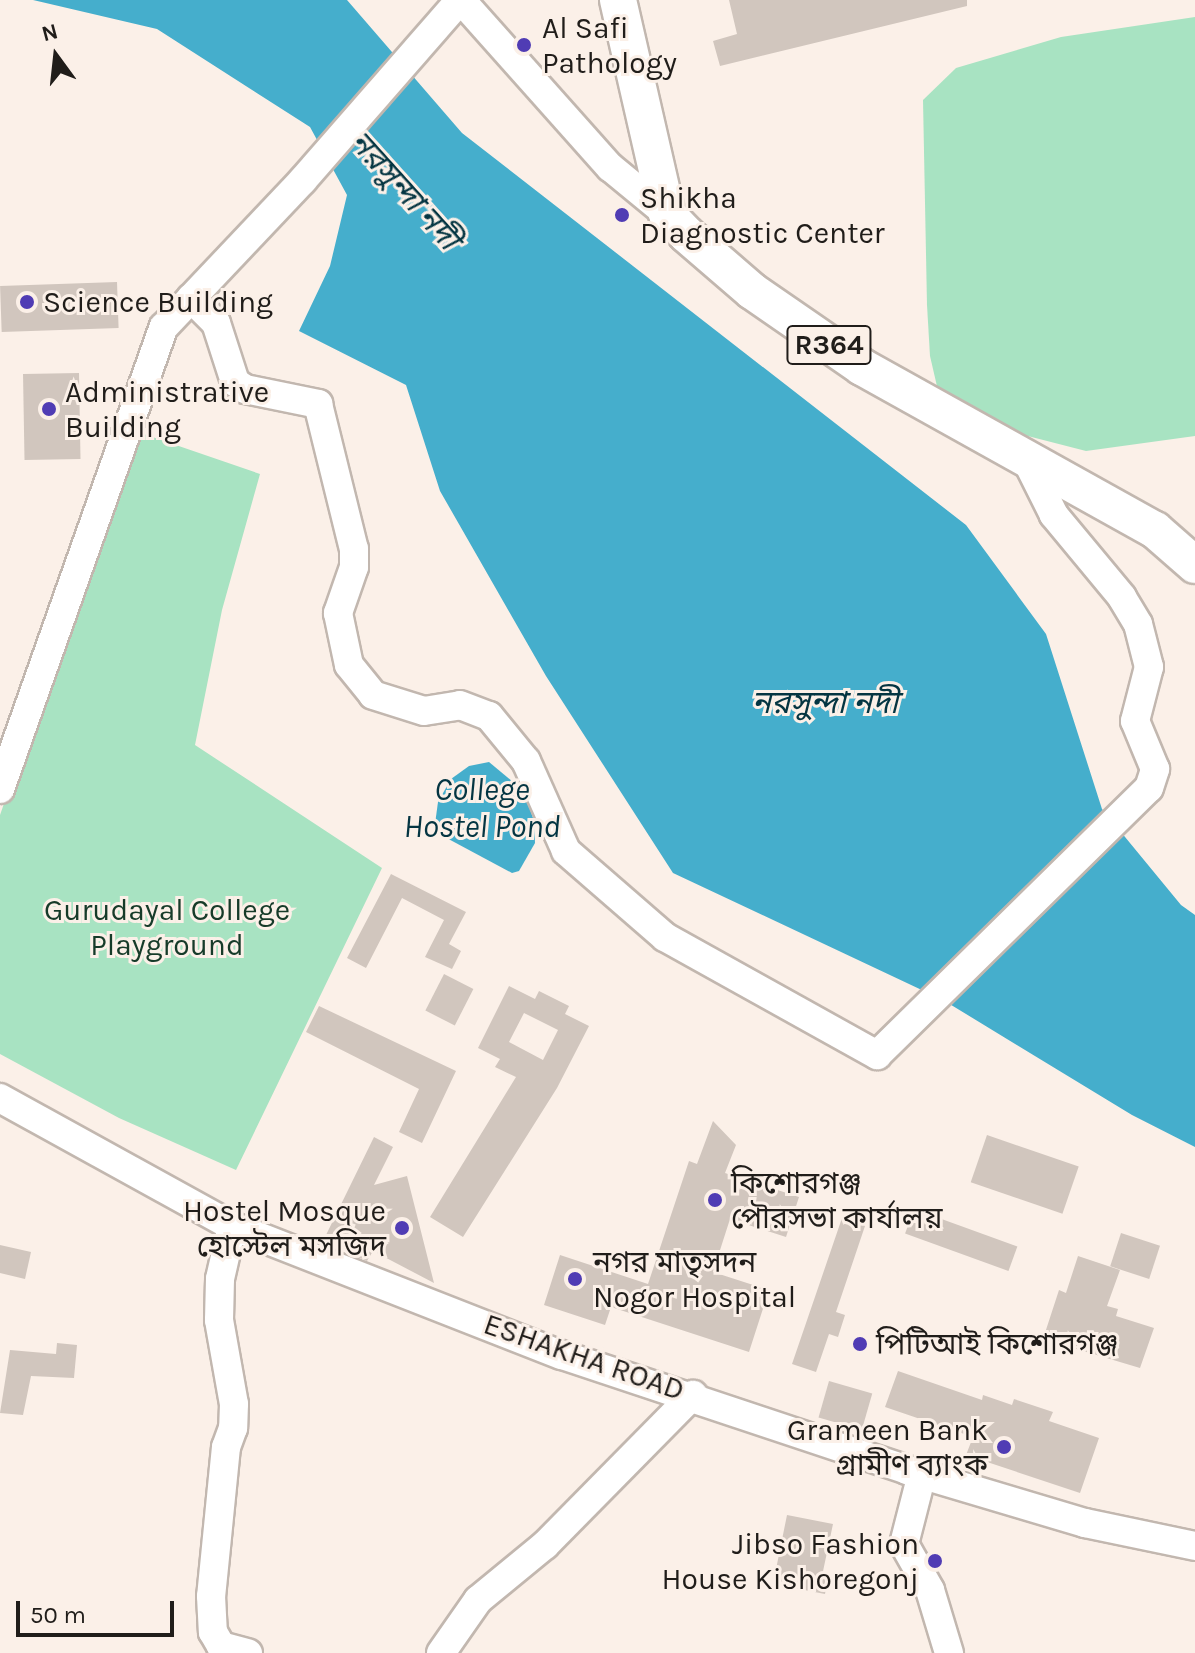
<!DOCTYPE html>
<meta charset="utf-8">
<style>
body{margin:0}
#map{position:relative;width:1195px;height:1653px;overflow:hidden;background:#fbf0e8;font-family:Karla,"Noto Sans Bengali",sans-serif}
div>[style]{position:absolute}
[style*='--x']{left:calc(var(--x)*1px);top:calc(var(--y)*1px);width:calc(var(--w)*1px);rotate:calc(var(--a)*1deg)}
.green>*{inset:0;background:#a8e3c2}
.water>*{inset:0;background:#45aecc}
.building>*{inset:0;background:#d1c6be;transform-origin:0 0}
.roads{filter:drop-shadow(2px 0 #c2b7af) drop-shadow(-2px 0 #c2b7af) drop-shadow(0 2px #c2b7af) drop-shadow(0 -2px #c2b7af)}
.minor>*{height:28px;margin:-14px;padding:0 14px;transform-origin:14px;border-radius:14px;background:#fff}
.major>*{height:36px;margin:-18px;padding:0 18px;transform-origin:18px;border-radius:18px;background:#fff}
.dots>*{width:22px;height:22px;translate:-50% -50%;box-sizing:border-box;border:4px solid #fbf0e8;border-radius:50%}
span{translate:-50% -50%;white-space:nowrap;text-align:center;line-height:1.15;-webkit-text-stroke:6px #fbf0e8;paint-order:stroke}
.shield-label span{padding:2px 6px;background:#fbf0e8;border:2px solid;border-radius:6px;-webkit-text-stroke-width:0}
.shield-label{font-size:28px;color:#201d1a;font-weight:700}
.poi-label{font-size:30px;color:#201d1a}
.left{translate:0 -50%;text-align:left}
.right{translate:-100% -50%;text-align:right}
.park-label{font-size:30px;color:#163b29}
.street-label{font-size:30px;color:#201d1a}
.water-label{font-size:32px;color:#043542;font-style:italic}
.north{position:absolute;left:16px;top:16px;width:80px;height:80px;-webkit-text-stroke:6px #fbf0e8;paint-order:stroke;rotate:345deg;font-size:22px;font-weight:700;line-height:32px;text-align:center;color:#201d1a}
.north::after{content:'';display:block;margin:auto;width:28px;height:36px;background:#201d1a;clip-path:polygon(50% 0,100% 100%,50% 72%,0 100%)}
.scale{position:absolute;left:16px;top:1601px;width:158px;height:36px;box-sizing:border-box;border:4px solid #201d1a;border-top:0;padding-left:10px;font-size:24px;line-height:28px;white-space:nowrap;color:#201d1a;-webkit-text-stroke:6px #fbf0e8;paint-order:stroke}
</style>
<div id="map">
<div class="green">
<div style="clip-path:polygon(1195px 17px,1195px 436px,1086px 451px,1001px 429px,939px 395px,930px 356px,927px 305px,923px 100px,956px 68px,1061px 37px)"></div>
<div style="clip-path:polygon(135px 431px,260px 474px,222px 610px,195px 745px,382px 868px,236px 1170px,119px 1118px,0 1054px,0 815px)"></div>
</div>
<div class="water">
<div style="clip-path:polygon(33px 0,347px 0,462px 133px,966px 525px,1046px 634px,1102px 809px,1181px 905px,1195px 915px,1195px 1147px,1132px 1115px,943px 1000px,673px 873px,546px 676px,440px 491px,406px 385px,299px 331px,330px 266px,347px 195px,310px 127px,157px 29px)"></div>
<div style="clip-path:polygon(489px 762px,524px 791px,534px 821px,535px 843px,519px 871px,512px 873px,441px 835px,435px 824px,438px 802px,451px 779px,469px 766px)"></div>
</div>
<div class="building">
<div style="clip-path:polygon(729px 0,967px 0,967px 6px,720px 66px,713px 41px,737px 34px)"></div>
<div style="left:117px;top:282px;width:46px;height:117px;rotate:88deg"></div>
<div style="left:79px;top:373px;width:86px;height:56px;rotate:89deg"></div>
<div style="clip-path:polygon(391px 874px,466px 912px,449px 944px,461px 951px,452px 969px,425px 957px,444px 920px,402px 898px,366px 968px,347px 958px)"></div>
<div style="left:444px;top:974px;width:33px;height:41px;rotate:27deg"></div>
<div style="clip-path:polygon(evenodd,509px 986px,535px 999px,539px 991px,569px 1006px,565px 1014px,589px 1026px,557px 1088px,463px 1237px,430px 1217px,516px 1077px,495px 1067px,500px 1059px,478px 1048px,509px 986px,524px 1013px,558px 1030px,543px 1060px,509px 1042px,524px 1013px)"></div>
<div style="clip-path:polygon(319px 1006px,456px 1071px,422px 1143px,399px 1132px,419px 1089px,306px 1032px)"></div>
<div style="clip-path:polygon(713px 1121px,736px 1145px,725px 1173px,799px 1197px,786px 1237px,730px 1219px,713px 1272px,769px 1290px,749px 1352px,611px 1307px,605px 1325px,544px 1305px,560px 1255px,648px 1284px,689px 1161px,697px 1164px)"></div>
<div style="left:987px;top:1135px;width:97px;height:50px;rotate:19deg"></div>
<div style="clip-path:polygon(374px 1137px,393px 1147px,374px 1185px,407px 1176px,434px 1283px,373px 1251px,367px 1261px,348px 1253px,352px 1247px,326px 1235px)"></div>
<div style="left:914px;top:1209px;width:110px;height:26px;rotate:20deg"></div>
<div style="clip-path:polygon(842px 1218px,865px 1226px,836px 1312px,845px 1315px,838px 1337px,829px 1334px,816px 1372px,792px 1364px)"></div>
<div style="left:1121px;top:1233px;width:41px;height:35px;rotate:18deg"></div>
<div style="clip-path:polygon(0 1245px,31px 1252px,25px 1279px,0 1273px)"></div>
<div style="clip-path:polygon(1078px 1256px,1120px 1270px,1107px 1306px,1118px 1309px,1116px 1316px,1154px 1328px,1140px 1368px,1043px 1339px,1059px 1290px,1066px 1293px)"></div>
<div style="clip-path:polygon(57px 1343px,77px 1345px,74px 1378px,31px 1376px,23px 1415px,0 1413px,10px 1350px,56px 1354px)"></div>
<div style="clip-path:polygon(898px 1371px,982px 1400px,983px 1395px,1012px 1405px,1014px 1399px,1053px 1412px,1049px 1421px,1099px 1438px,1080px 1493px,966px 1455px,973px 1437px,885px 1407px)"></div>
<div style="left:829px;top:1381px;width:45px;height:38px;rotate:16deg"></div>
<div style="clip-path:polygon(787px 1515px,833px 1524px,822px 1576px,828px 1577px,825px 1594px,773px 1584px)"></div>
</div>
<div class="roads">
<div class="minor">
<div style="--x:461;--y:0;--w:224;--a:48.3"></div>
<div style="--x:610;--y:167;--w:74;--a:39.5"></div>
<div style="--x:191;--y:298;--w:35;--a:45"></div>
<div style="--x:216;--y:323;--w:62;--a:72.1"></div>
<div style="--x:235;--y:382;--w:12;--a:35"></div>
<div style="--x:245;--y:389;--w:75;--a:11.6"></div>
<div style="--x:318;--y:404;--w:149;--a:76.1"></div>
<div style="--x:354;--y:549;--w:18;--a:90"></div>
<div style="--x:354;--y:567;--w:49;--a:109.2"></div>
<div style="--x:338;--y:613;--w:53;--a:78.1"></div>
<div style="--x:349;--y:665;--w:38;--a:51"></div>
<div style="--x:373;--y:695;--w:53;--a:17.4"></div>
<div style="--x:424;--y:711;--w:36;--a:-9"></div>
<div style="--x:460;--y:705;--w:31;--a:21"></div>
<div style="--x:489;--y:716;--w:58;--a:50.6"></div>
<div style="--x:526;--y:761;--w:98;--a:66"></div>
<div style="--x:566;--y:851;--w:131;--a:41"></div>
<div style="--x:665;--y:937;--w:243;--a:29.1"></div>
<div style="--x:877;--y:1055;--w:381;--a:-44.5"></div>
<div style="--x:1149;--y:788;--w:20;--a:-72"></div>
<div style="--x:1155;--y:769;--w:52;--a:-112.6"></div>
<div style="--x:1135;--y:721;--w:56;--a:-75.5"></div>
<div style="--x:1149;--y:667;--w:44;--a:-104.3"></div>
<div style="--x:1138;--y:624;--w:31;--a:-121"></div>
<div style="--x:1122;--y:597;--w:107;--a:-129.7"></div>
<div style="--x:1054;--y:515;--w:67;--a:-116.6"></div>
<div style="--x:0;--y:789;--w:490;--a:-70.5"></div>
<div style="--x:164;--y:327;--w:202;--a:-46.6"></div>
<div style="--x:303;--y:180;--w:239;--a:-48.9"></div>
<div style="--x:0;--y:1098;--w:265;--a:28.9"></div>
<div style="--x:232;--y:1226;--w:354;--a:21.4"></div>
<div style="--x:562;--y:1355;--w:364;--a:18.4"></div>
<div style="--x:907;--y:1470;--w:186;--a:16.6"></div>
<div style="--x:1085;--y:1523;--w:112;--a:11.8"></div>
<div style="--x:232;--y:1226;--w:54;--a:102.8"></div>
<div style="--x:220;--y:1279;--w:41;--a:91.4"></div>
<div style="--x:219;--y:1320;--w:85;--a:79.9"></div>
<div style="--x:234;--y:1404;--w:24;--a:92"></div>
<div style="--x:233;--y:1428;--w:20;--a:110"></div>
<div style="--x:226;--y:1447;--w:150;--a:95.7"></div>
<div style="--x:211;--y:1596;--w:36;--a:87"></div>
<div style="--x:213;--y:1632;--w:16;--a:60"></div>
<div style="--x:221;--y:1646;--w:28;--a:15"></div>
<div style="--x:922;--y:1474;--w:72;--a:104.4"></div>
<div style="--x:904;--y:1544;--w:53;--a:60.5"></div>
<div style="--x:930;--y:1590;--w:66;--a:73.2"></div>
<div style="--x:441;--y:1653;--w:65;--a:-55.1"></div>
<div style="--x:478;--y:1600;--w:87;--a:-39.4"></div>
<div style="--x:545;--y:1545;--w:211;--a:-45.4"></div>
</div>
<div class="major">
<div style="--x:618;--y:0;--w:220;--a:77.1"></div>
<div style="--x:667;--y:214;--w:28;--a:46"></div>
<div style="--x:686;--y:234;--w:87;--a:40.8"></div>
<div style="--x:752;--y:291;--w:134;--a:34.6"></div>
<div style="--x:862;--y:367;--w:335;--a:29.1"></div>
<div style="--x:1155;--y:530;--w:53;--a:41.2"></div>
</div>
</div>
<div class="dots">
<div style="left:524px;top:45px;background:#503cb4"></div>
<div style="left:622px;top:215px;background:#503cb4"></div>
<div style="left:27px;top:302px;background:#503cb4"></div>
<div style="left:49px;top:409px;background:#503cb4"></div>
<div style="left:715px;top:1200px;background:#503cb4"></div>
<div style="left:402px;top:1228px;background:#503cb4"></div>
<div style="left:575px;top:1279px;background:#503cb4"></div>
<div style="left:860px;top:1344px;background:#503cb4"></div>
<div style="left:1004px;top:1447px;background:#503cb4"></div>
<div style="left:935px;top:1561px;background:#503cb4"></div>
</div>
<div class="shield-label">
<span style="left:829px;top:345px">R364</span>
</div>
<div class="poi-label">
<span class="left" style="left:542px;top:45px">Al Safi<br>Pathology</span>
<span class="left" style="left:640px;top:215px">Shikha<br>Diagnostic Center</span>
<span class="left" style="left:43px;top:302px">Science Building</span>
<span class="left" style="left:65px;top:409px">Administrative<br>Building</span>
<span class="left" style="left:731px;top:1200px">কিশোরগঞ্জ<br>পৌরসভা কার্যালয়</span>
<span class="right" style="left:386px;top:1228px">Hostel Mosque<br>হোস্টেল মসজিদ</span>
<span class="left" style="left:593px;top:1279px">নগর মাতৃসদন<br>Nogor Hospital</span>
<span class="left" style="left:876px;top:1344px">পিটিআই কিশোরগঞ্জ</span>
<span class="right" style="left:988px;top:1447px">Grameen Bank<br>গ্রামীণ ব্যাংক</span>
<span class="right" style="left:919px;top:1561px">Jibso Fashion<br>House Kishoregonj</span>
</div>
<div class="park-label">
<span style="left:167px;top:927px">Gurudayal College<br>Playground</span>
</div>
<div class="street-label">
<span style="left:584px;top:1357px;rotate:19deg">ESHAKHA ROAD</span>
</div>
<div class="water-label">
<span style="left:404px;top:191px;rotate:48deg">নরসুন্দা নদী</span>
<span style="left:825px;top:703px">নরসুন্দা নদী</span>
<span style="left:482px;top:809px">College<br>Hostel Pond</span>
</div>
<div class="north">N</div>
<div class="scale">50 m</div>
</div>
